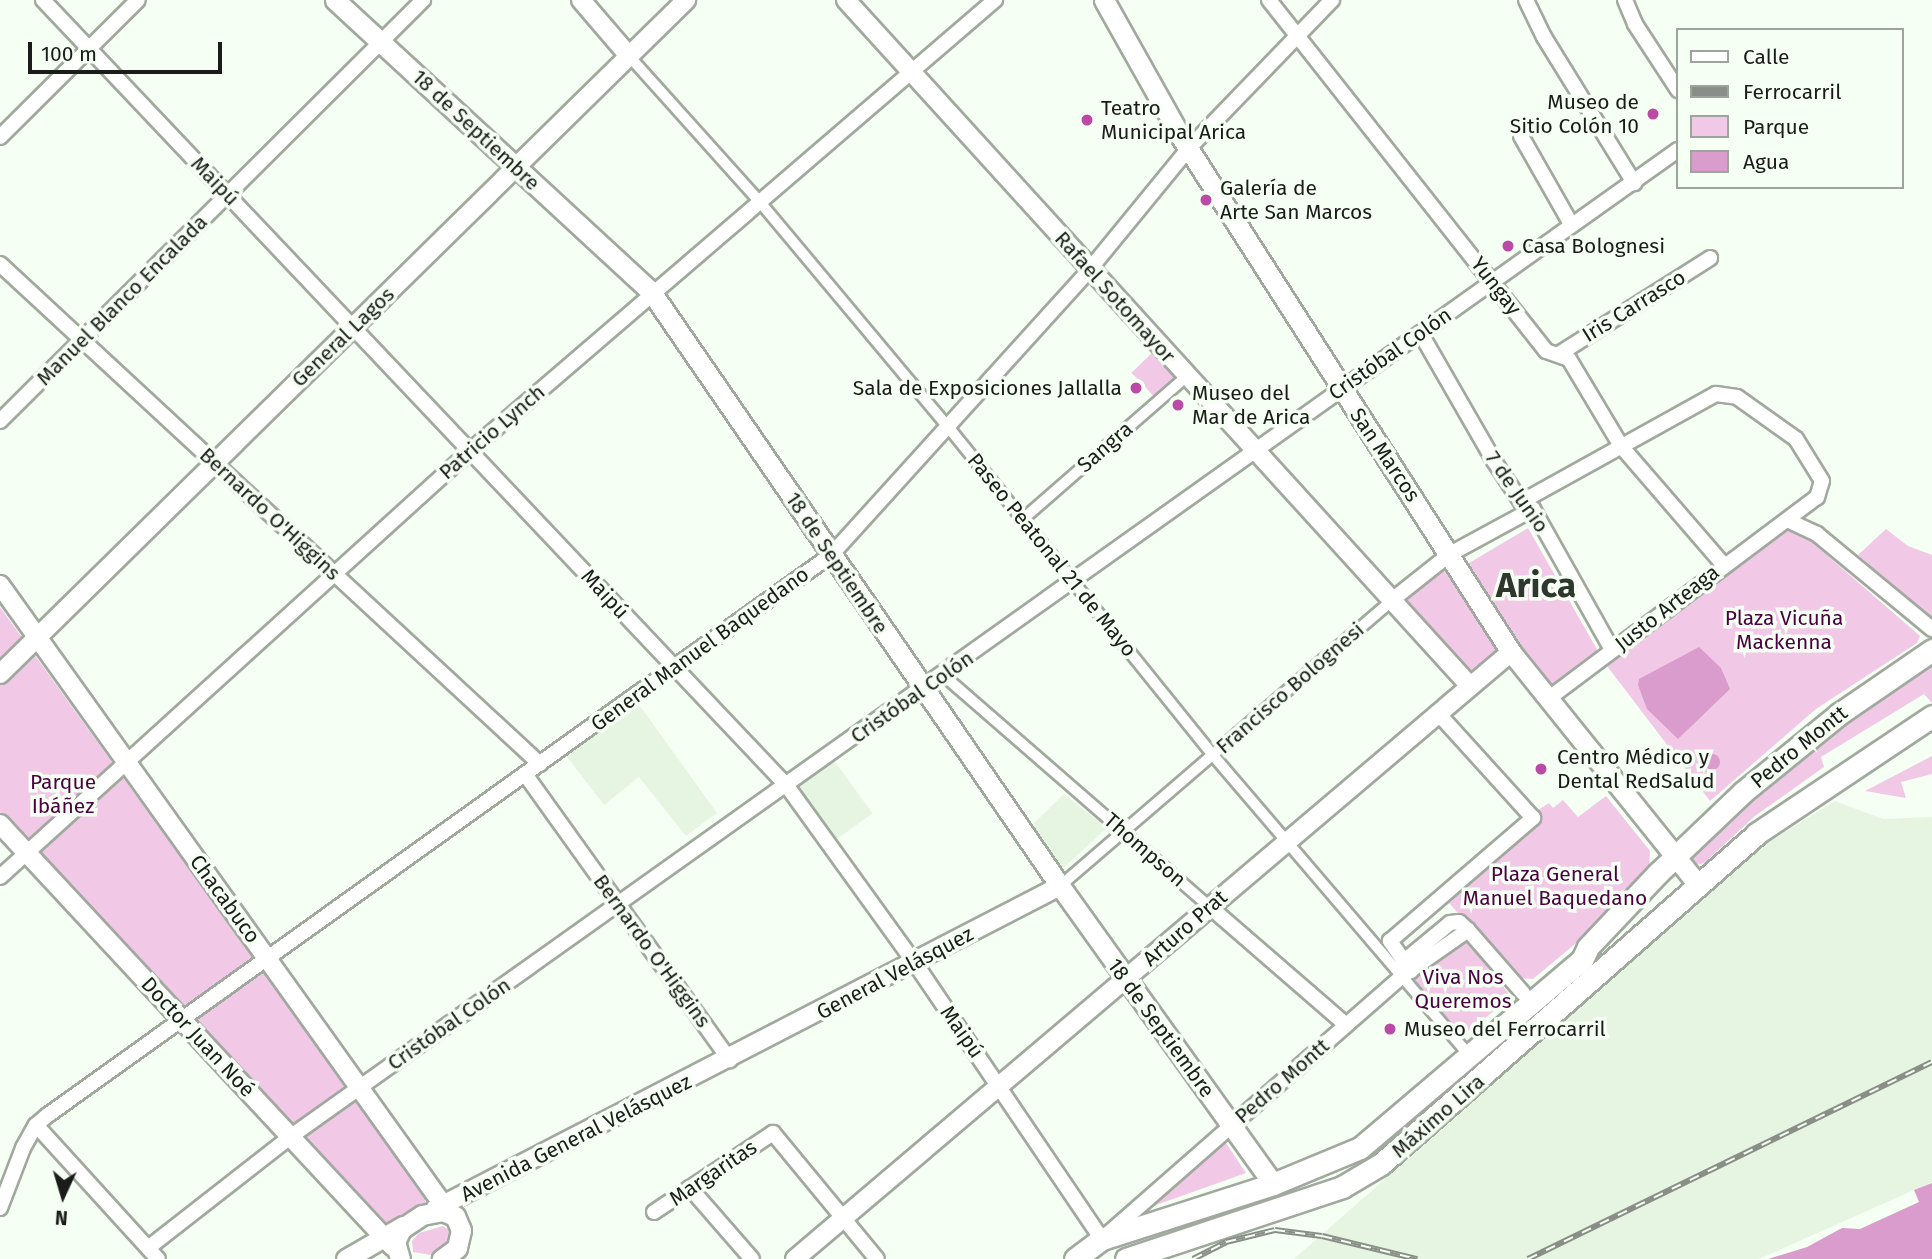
<!DOCTYPE html>
<meta charset="utf-8">
<style>
body{margin:0}
#map{position:relative;width:1932px;height:1259px;overflow:hidden;background:#f6fff3;font-family:"Fira Sans",sans-serif}
div>[style]{position:absolute}
[style*='--x']{left:calc(var(--x)*1px);top:calc(var(--y)*1px);width:calc(var(--w)*1px);rotate:calc(var(--a)*1deg)}
.built>*{inset:0;background:#e6f4e2;transform-origin:0 0}
.green>*{inset:0;background:#f1c9e7;transform-origin:0 0}
.water>*{inset:0;background:#da9ccc}
.round{border-radius:50%}
.roads{filter:drop-shadow(2px 0 #a1a99e) drop-shadow(-2px 0 #a1a99e) drop-shadow(0 2px #a1a99e) drop-shadow(0 -2px #a1a99e)}
.pedestrian>*{height:10px;margin:-5px;padding:0 5px;transform-origin:5px;border-radius:5px;background:#fff}
.minor>*{height:14px;margin:-7px;padding:0 7px;transform-origin:7px;border-radius:7px;background:#fff}
.tertiary>*{height:18px;margin:-9px;padding:0 9px;transform-origin:9px;border-radius:9px;background:#fff}
.secondary>*{height:19px;margin:-9.5px;padding:0 9.5px;transform-origin:9.5px;border-radius:9.5px;background:#fff}
.primary>*{height:21px;margin:-10.5px;padding:0 10.5px;transform-origin:10.5px;border-radius:10.5px;background:#fff}
.rail>*{height:6px;margin-top:-3px;transform-origin:0;background:repeating-linear-gradient(90deg,#f6fff3 0 10px,#898f87 0 20px);box-sizing:border-box;border-block:2px solid #898f87}
.dots>*{width:19px;height:19px;translate:-50% -50%;box-sizing:border-box;border:4px solid #f6fff3;border-radius:50%}
span{translate:-50% -50%;white-space:nowrap;text-align:center;line-height:1.15;-webkit-text-stroke:7px #f6fff3;paint-order:stroke}
.poi-label{font-size:21px;color:#191c18}
.right{translate:-100% -50%;text-align:right}
.left{translate:0 -50%;text-align:left}
.street-label{font-size:21px;color:#191c18}
.park-label{font-size:21px;color:#4b0041}
.town-label{font-size:35px;color:#2f362d;font-weight:700}
.legend{position:absolute;left:1676px;top:28px;width:228px;height:161px;box-sizing:border-box;background:#f6fff3;border:2px solid #9ea49b;margin:0;padding:9px 12px;list-style:none;font-size:21px;color:#191c18}
.legend li{display:flex;align-items:center;gap:14px;height:35px}
.legend b{width:35px;border:2px solid #9ea49b}
.north{position:absolute;left:28px;top:1161px;width:70px;height:70px;-webkit-text-stroke:5px #f6fff3;paint-order:stroke;rotate:184deg;font-size:19px;font-weight:700;line-height:28px;text-align:center;color:#191c18}
.north::after{content:'';display:block;margin:auto;width:24px;height:32px;background:#191c18;clip-path:polygon(50% 0,100% 100%,50% 72%,0 100%)}
.scale{position:absolute;left:28px;top:42px;width:194px;height:32px;box-sizing:border-box;border:4px solid #191c18;border-top:0;padding-left:9px;font-size:21px;line-height:24px;white-space:nowrap;color:#191c18;-webkit-text-stroke:5px #f6fff3;paint-order:stroke}
</style>
<div id="map">
<div class="built">
<div style="clip-path:polygon(635px 699px,717px 813px,686px 836px,639px 777px,604px 805px,564px 753px)"></div>
<div style="left:833px;top:759px;width:67px;height:45px;rotate:54deg"></div>
<div style="clip-path:polygon(1064px 794px,1107px 828px,1063px 868px,1032px 825px)"></div>
<div style="clip-path:polygon(1835px 801px,1883px 819px,1932px 817px,1932px 1182px,1759px 1259px,1294px 1259px,1766px 844px)"></div>
</div>
<div class="green">
<div style="left:1153px;top:352px;width:37px;height:30px;rotate:46deg"></div>
<div style="clip-path:polygon(1782px 525px,1798px 530px,1920px 636px,1917px 643px,1816px 709px,1710px 801px,1607px 666px)"></div>
<div style="clip-path:polygon(1528px 528px,1599px 653px,1553px 689px,1518px 646px,1469px 563px)"></div>
<div style="clip-path:polygon(1886px 529px,1908px 546px,1932px 555px,1932px 619px,1858px 555px)"></div>
<div style="clip-path:polygon(1443px 567px,1498px 649px,1465px 675px,1400px 597px)"></div>
<div style="clip-path:polygon(0 607px,425px 1196px,425px 1205px,390px 1224px,382px 1223px,0 812px)"></div>
<div style="clip-path:polygon(1932px 664px,1932px 703px,1924px 694px,1821px 757px,1824px 767px,1755px 816px,1704px 863px,1693px 866px,1693px 857px,1774px 775px,1844px 720px)"></div>
<div style="clip-path:polygon(1932px 756px,1932px 774px,1901px 782px,1906px 798px,1865px 791px)"></div>
<div style="clip-path:polygon(1606px 796px,1650px 851px,1649px 870px,1599px 924px,1533px 979px,1516px 978px,1449px 903px,1540px 823px,1538px 810px,1549px 803px,1553px 808px,1563px 800px,1578px 817px)"></div>
<div style="left:1466px;top:939px;width:74px;height:72px;rotate:52deg"></div>
<div style="clip-path:polygon(1226px 1143px,1246px 1173px,1145px 1209px)"></div>
<div style="clip-path:polygon(443px 1226px,450px 1231px,450px 1242px,431px 1255px,413px 1252px,412px 1241px,419px 1233px)"></div>
</div>
<div class="water">
<div style="clip-path:polygon(1699px 647px,1721px 668px,1730px 689px,1678px 739px,1647px 709px,1638px 685px,1639px 679px)"></div>
<div class="round" style="left:1704px;top:754px;width:16px;height:16px"></div>
<div style="clip-path:polygon(1932px 1183px,1932px 1259px,1768px 1259px,1807px 1247px,1842px 1228px,1860px 1229px,1919px 1202px,1914px 1190px)"></div>
</div>
<div class="roads">
<div class="pedestrian">
<div style="--x:629;--y:56;--w:195;--a:48.1"></div>
<div style="--x:759;--y:201;--w:296;--a:50.1"></div>
<div style="--x:949;--y:428;--w:419;--a:51.1"></div>
<div style="--x:1212;--y:754;--w:399;--a:49.5"></div>
<div style="--x:1023;--y:519;--w:218;--a:-41.1"></div>
<div style="--x:943;--y:675;--w:354;--a:41"></div>
<div style="--x:1060;--y:886;--w:438;--a:-40.7"></div>
</div>
<div class="minor">
<div style="--x:43;--y:0;--w:1082;--a:46.57"></div>
<div style="--x:787;--y:786;--w:229;--a:54.2"></div>
<div style="--x:921;--y:972;--w:323;--a:55.9"></div>
<div style="--x:1102;--y:1239;--w:398;--a:-41.2"></div>
<div style="--x:1401;--y:977;--w:82;--a:-35"></div>
<div style="--x:1468;--y:930;--w:84;--a:48.9"></div>
<div style="--x:1269;--y:0;--w:447;--a:51.7"></div>
<div style="--x:1546;--y:351;--w:24;--a:19"></div>
<div style="--x:1569;--y:359;--w:101;--a:59.1"></div>
<div style="--x:1621;--y:446;--w:156;--a:49.2"></div>
<div style="--x:1526;--y:0;--w:41;--a:64.1"></div>
<div style="--x:1544;--y:37;--w:172;--a:58.3"></div>
<div style="--x:1625;--y:0;--w:26;--a:67"></div>
<div style="--x:1635;--y:24;--w:79;--a:56.9"></div>
<div style="--x:1521;--y:136;--w:101;--a:60.4"></div>
<div style="--x:0;--y:137;--w:194;--a:-44.8"></div>
<div style="--x:0;--y:264;--w:736;--a:42.8"></div>
<div style="--x:1421;--y:334;--w:146;--a:60.1"></div>
<div style="--x:1494;--y:461;--w:49;--a:56.6"></div>
<div style="--x:1521;--y:502;--w:14;--a:30"></div>
<div style="--x:1533;--y:509;--w:162;--a:60.7"></div>
<div style="--x:1559;--y:354;--w:179;--a:-32.4"></div>
<div style="--x:0;--y:421;--w:597;--a:-44.86"></div>
<div style="--x:1521;--y:502;--w:223;--a:-29"></div>
<div style="--x:1716;--y:394;--w:21;--a:8"></div>
<div style="--x:1737;--y:397;--w:72;--a:35.4"></div>
<div style="--x:1796;--y:439;--w:49;--a:58.2"></div>
<div style="--x:1822;--y:481;--w:17;--a:107"></div>
<div style="--x:1817;--y:497;--w:335;--a:143.1"></div>
<div style="--x:1787;--y:520;--w:33;--a:25"></div>
<div style="--x:1817;--y:534;--w:149;--a:39.6"></div>
<div style="--x:1392;--y:600;--w:74;--a:-38.4"></div>
<div style="--x:1450;--y:554;--w:94;--a:-28.5"></div>
<div style="--x:525;--y:774;--w:352;--a:54.4"></div>
<div style="--x:0;--y:877;--w:636;--a:-42.19"></div>
<div style="--x:471;--y:450;--w:691;--a:-40.66"></div>
<div style="--x:1210;--y:907;--w:180;--a:40.9"></div>
<div style="--x:1403;--y:962;--w:61;--a:-39.7"></div>
<div style="--x:1450;--y:923;--w:9;--a:-6"></div>
<div style="--x:1459;--y:922;--w:12;--a:42"></div>
<div style="--x:1411;--y:971;--w:37;--a:-125"></div>
<div style="--x:1390;--y:941;--w:189;--a:-40.7"></div>
<div style="--x:1533;--y:818;--w:143;--a:-132.2"></div>
<div style="--x:36;--y:1125;--w:181;--a:47.7"></div>
<div style="--x:690;--y:1188;--w:94;--a:48.9"></div>
<div style="--x:0;--y:1208;--w:64;--a:-69"></div>
<div style="--x:23;--y:1148;--w:26;--a:-61"></div>
<div style="--x:36;--y:1125;--w:16;--a:-40"></div>
<div style="--x:48;--y:1115;--w:963;--a:-35.57"></div>
<div style="--x:831;--y:555;--w:386;--a:-47.8"></div>
<div style="--x:1090;--y:269;--w:156;--a:-50.7"></div>
<div style="--x:1189;--y:148;--w:206;--a:-46"></div>
<div style="--x:654;--y:1212;--w:143;--a:-33.6"></div>
<div style="--x:773;--y:1133;--w:163;--a:50.5"></div>
<div style="--x:148;--y:1248;--w:180;--a:-38"></div>
<div style="--x:290;--y:1137;--w:1703;--a:-35.42"></div>
</div>
<div class="tertiary">
<div style="--x:581;--y:0;--w:74;--a:49.4"></div>
<div style="--x:846;--y:0;--w:927;--a:47.71"></div>
<div style="--x:0;--y:585;--w:772;--a:54.44"></div>
<div style="--x:0;--y:674;--w:962;--a:-44.49"></div>
<div style="--x:0;--y:824;--w:577;--a:47.11"></div>
<div style="--x:435;--y:1209;--w:704;--a:-27.33"></div>
<div style="--x:795;--y:1259;--w:939;--a:-40.29"></div>
</div>
<div class="secondary">
<div style="--x:335;--y:0;--w:432;--a:42.7"></div>
<div style="--x:652;--y:293;--w:720;--a:55.47"></div>
<div style="--x:1060;--y:886;--w:366;--a:54.4"></div>
<div style="--x:1104;--y:0;--w:157;--a:60.7"></div>
<div style="--x:1181;--y:137;--w:612;--a:57.35"></div>
<div style="--x:1511;--y:652;--w:300;--a:51.2"></div>
<div style="--x:346;--y:1259;--w:66;--a:-30.1"></div>
<div style="--x:400;--y:1259;--w:18;--a:-106"></div>
<div style="--x:395;--y:1242;--w:14;--a:-65"></div>
<div style="--x:401;--y:1229;--w:25;--a:-34"></div>
<div style="--x:422;--y:1215;--w:20;--a:-11"></div>
<div style="--x:442;--y:1211;--w:14;--a:21"></div>
<div style="--x:455;--y:1216;--w:15;--a:67"></div>
<div style="--x:461;--y:1230;--w:18;--a:103"></div>
<div style="--x:457;--y:1248;--w:19;--a:144"></div>
</div>
<div class="primary">
<div style="--x:1075;--y:1259;--w:34;--a:-37"></div>
<div style="--x:1102;--y:1239;--w:180;--a:-17.8"></div>
<div style="--x:1273;--y:1184;--w:94;--a:-22.5"></div>
<div style="--x:1360;--y:1148;--w:291;--a:-40.3"></div>
<div style="--x:1582;--y:960;--w:14;--a:-65"></div>
<div style="--x:1588;--y:947;--w:102;--a:-46.6"></div>
<div style="--x:1658;--y:873;--w:117;--a:-43.6"></div>
<div style="--x:1743;--y:792;--w:124;--a:-39.1"></div>
<div style="--x:1839;--y:714;--w:113;--a:-34.5"></div>
<div style="--x:1126;--y:1259;--w:228;--a:-18.4"></div>
<div style="--x:1342;--y:1187;--w:45;--a:-30.5"></div>
<div style="--x:1381;--y:1164;--w:500;--a:-41.3"></div>
<div style="--x:1756;--y:834;--w:212;--a:-33.8"></div>
</div>
</div>
<div class="rail">
<div style="--x:1193;--y:1259;--w:37;--a:-27"></div>
<div style="--x:1226;--y:1242;--w:50;--a:-13.8"></div>
<div style="--x:1275;--y:1230;--w:47;--a:7.3"></div>
<div style="--x:1322;--y:1236;--w:98;--a:13.6"></div>
<div style="--x:1528;--y:1259;--w:449;--a:-26"></div>
</div>
<div class="dots">
<div style="left:1653px;top:114px;background:#ba4aa6"></div>
<div style="left:1087px;top:120px;background:#ba4aa6"></div>
<div style="left:1206px;top:200px;background:#ba4aa6"></div>
<div style="left:1508px;top:246px;background:#ba4aa6"></div>
<div style="left:1136px;top:388px;background:#ba4aa6"></div>
<div style="left:1178px;top:405px;background:#ba4aa6"></div>
<div style="left:1541px;top:769px;background:#ba4aa6"></div>
<div style="left:1390px;top:1029px;background:#ba4aa6"></div>
</div>
<div class="poi-label">
<span class="right" style="left:1639px;top:114px">Museo de<br>Sitio Colón 10</span>
<span class="left" style="left:1101px;top:120px">Teatro<br>Municipal Arica</span>
<span class="left" style="left:1220px;top:200px">Galería de<br>Arte San Marcos</span>
<span class="left" style="left:1522px;top:246px">Casa Bolognesi</span>
<span class="right" style="left:1122px;top:388px">Sala de Exposiciones Jallalla</span>
<span class="left" style="left:1192px;top:405px">Museo del<br>Mar de Arica</span>
<span class="left" style="left:1557px;top:769px">Centro Médico y<br>Dental RedSalud</span>
<span class="left" style="left:1404px;top:1029px">Museo del Ferrocarril</span>
</div>
<div class="street-label">
<span style="left:476px;top:130px;rotate:43deg">18 de Septiembre</span>
<span style="left:215px;top:181px;rotate:46deg">Maipú</span>
<span style="left:1496px;top:286px;rotate:52deg">Yungay</span>
<span style="left:1115px;top:297px;rotate:48deg">Rafael Sotomayor</span>
<span style="left:122px;top:300px;rotate:-45deg">Manuel Blanco Encalada</span>
<span style="left:1634px;top:306px;rotate:-32deg">Iris Carrasco</span>
<span style="left:343px;top:337px;rotate:-44deg">General Lagos</span>
<span style="left:1390px;top:354px;rotate:-35deg">Cristóbal Colón</span>
<span style="left:492px;top:432px;rotate:-41deg">Patricio Lynch</span>
<span style="left:1105px;top:447px;rotate:-41deg">Sangra</span>
<span style="left:1385px;top:455px;rotate:56deg">San Marcos</span>
<span style="left:1517px;top:492px;rotate:55deg">7 de Junio</span>
<span style="left:270px;top:514px;rotate:43deg">Bernardo O'Higgins</span>
<span style="left:1052px;top:555px;rotate:51deg">Paseo Peatonal 21 de Mayo</span>
<span style="left:837px;top:563px;rotate:56deg">18 de Septiembre</span>
<span style="left:605px;top:594px;rotate:47deg">Maipú</span>
<span style="left:1667px;top:608px;rotate:-38deg">Justo Arteaga</span>
<span style="left:700px;top:649px;rotate:-36deg">General Manuel Baquedano</span>
<span style="left:1290px;top:688px;rotate:-41deg">Francisco Bolognesi</span>
<span style="left:912px;top:697px;rotate:-35deg">Cristóbal Colón</span>
<span style="left:1799px;top:747px;rotate:-39deg">Pedro Montt</span>
<span style="left:1145px;top:850px;rotate:41deg">Thompson</span>
<span style="left:225px;top:899px;rotate:54deg">Chacabuco</span>
<span style="left:1185px;top:928px;rotate:-41deg">Arturo Prat</span>
<span style="left:652px;top:951px;rotate:54deg">Bernardo O'Higgins</span>
<span style="left:895px;top:973px;rotate:-28deg">General Velásquez</span>
<span style="left:449px;top:1024px;rotate:-35deg">Cristóbal Colón</span>
<span style="left:1161px;top:1028px;rotate:54deg">18 de Septiembre</span>
<span style="left:962px;top:1032px;rotate:55deg">Maipú</span>
<span style="left:198px;top:1037px;rotate:47deg">Doctor Juan Noé</span>
<span style="left:1282px;top:1081px;rotate:-41deg">Pedro Montt</span>
<span style="left:1438px;top:1116px;rotate:-41deg">Máximo Lira</span>
<span style="left:576px;top:1138px;rotate:-27deg">Avenida General Velásquez</span>
<span style="left:713px;top:1173px;rotate:-34deg">Margaritas</span>
</div>
<div class="park-label">
<span style="left:1784px;top:630px">Plaza Vicuña<br>Mackenna</span>
<span style="left:63px;top:794px">Parque<br>Ibáñez</span>
<span style="left:1555px;top:886px">Plaza General<br>Manuel Baquedano</span>
<span style="left:1463px;top:989px">Viva Nos<br>Queremos</span>
</div>
<div class="town-label">
<span style="left:1536px;top:585px">Arica</span>
</div>
<ul class="legend">
<li><b style="height:9px;background:#fff"></b>Calle</li>
<li><b style="height:9px;background:#898f87"></b>Ferrocarril</li>
<li><b style="height:19px;background:#f1c9e7"></b>Parque</li>
<li><b style="height:19px;background:#da9ccc"></b>Agua</li>
</ul>
<div class="north">N</div>
<div class="scale">100 m</div>
</div>
